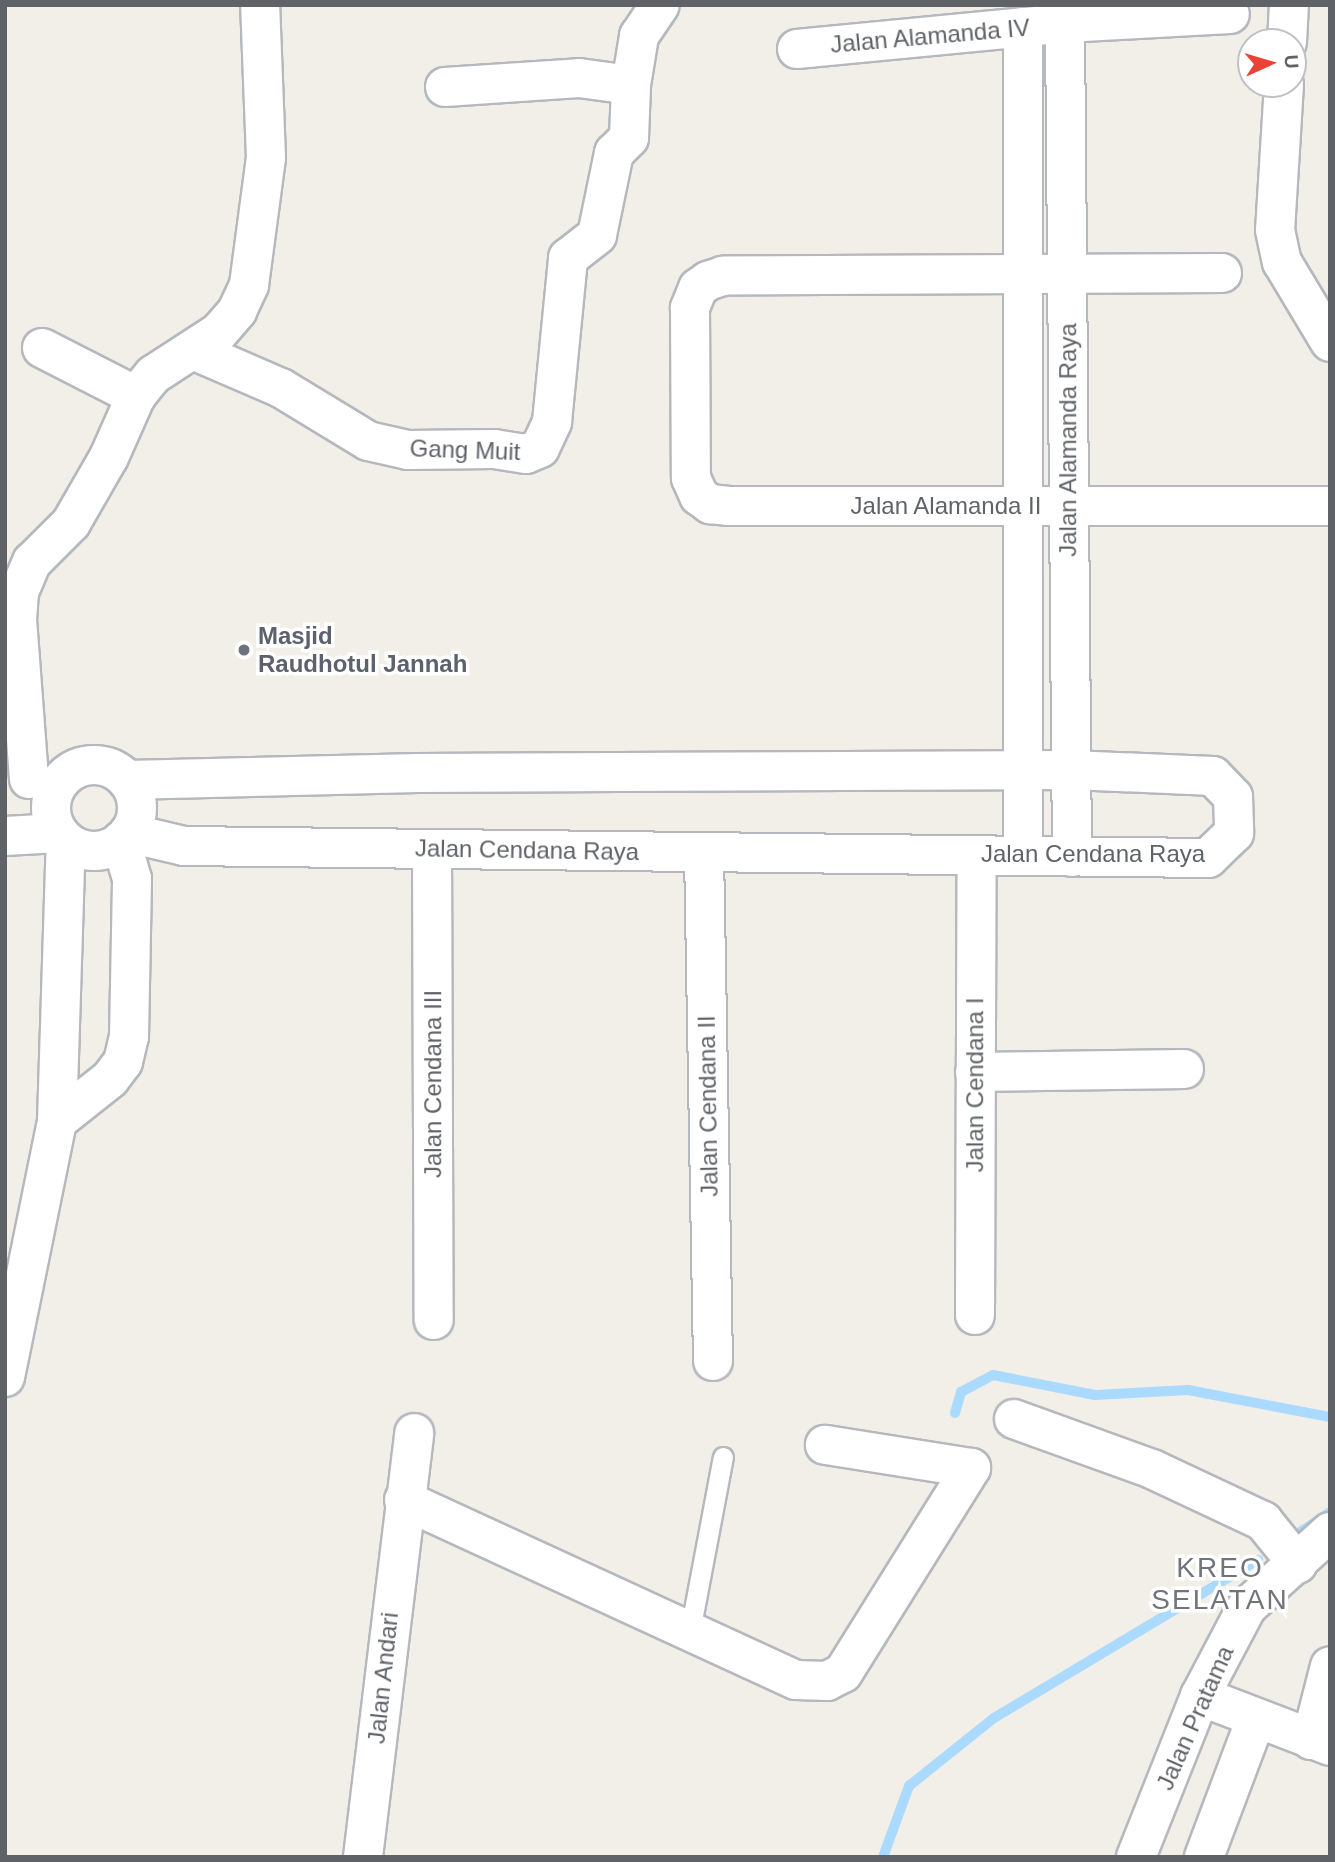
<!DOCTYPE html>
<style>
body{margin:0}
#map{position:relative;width:1335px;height:1862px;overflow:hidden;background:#f1efe8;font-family:Helvetica,sans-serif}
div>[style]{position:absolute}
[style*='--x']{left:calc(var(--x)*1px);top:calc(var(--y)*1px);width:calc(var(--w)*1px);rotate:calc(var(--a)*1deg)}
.stream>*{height:10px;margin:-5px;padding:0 5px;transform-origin:5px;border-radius:5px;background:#aadaff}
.roads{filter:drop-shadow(2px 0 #b5b8bc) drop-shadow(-2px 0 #b5b8bc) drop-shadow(0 2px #b5b8bc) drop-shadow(0 -2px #b5b8bc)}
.service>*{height:19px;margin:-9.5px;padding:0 9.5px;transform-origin:9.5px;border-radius:9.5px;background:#fff}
.minor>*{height:38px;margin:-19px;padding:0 19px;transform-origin:19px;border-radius:19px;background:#fff}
.minor>.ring{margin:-19px;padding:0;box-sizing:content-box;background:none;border:38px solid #fff;border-radius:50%}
.dots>*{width:19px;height:19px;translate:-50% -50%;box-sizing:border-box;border:4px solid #fff;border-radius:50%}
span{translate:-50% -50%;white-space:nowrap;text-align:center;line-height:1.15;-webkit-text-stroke:7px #fff;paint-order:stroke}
.street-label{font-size:24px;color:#5f6368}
.worship-label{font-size:24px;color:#5b616d;font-weight:700}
.left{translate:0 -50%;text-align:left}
.quarter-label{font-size:28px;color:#70757a;letter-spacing:2px}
.frame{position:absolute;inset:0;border:7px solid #5f6368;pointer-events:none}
.north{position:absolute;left:1237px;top:28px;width:70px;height:70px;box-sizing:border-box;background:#fff;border:2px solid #bfc1c3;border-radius:50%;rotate:86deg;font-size:19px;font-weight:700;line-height:28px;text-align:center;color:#5f6368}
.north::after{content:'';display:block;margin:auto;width:24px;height:32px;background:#ea4335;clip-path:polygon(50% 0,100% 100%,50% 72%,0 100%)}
</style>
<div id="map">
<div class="stream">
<div style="--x:955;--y:1413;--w:22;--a:-74"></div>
<div style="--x:961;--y:1392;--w:36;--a:-28"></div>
<div style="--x:993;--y:1375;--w:104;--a:11.1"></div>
<div style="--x:1095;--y:1395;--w:93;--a:-3.1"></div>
<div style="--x:1188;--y:1390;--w:145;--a:10.8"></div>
<div style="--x:1293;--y:1537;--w:45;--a:-34"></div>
<div style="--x:883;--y:1857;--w:76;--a:-69.9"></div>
<div style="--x:909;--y:1786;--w:109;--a:-38.7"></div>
<div style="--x:994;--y:1718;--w:308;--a:-30.9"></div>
</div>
<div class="roads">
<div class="service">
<div style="--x:690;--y:1631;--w:177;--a:-79.3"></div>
</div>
<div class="minor">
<div style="--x:1065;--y:23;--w:834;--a:89.52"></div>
<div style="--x:1287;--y:42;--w:37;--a:-87"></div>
<div style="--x:797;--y:49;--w:269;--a:-5.5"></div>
<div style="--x:1065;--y:23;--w:165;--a:-3.1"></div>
<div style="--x:1284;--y:84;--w:146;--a:93.5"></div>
<div style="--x:1275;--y:230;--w:33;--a:78"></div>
<div style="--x:1282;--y:262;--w:93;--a:59"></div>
<div style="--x:445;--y:87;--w:134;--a:-3.8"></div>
<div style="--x:579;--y:78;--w:52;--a:7.7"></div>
<div style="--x:631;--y:85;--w:50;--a:-80.7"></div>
<div style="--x:639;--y:36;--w:37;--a:-56"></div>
<div style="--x:1222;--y:273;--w:499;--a:179.7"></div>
<div style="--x:723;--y:276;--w:16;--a:162"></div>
<div style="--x:708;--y:281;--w:12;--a:145"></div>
<div style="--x:698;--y:288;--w:22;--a:112"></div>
<div style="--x:690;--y:308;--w:170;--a:89.7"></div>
<div style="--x:691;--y:478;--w:20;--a:66"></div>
<div style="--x:699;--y:496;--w:14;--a:36"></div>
<div style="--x:710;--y:504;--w:19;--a:6"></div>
<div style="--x:729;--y:506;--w:601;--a:0"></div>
<div style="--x:42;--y:348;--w:106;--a:27.1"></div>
<div style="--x:193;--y:350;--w:96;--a:23.4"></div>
<div style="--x:281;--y:388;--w:102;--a:31.3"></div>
<div style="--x:368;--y:441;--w:41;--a:12.7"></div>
<div style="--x:408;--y:450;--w:86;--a:-0.7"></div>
<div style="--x:494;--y:449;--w:32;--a:9"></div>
<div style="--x:526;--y:454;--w:15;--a:-23"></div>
<div style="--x:540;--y:448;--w:29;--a:-65"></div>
<div style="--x:552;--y:422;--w:165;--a:-84.4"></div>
<div style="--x:568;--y:258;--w:37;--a:-38"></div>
<div style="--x:597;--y:235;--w:84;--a:-78.3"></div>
<div style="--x:614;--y:153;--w:21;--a:-45"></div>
<div style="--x:629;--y:138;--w:53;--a:-87.8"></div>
<div class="ring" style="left:51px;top:765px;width:48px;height:48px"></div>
<div style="--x:29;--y:779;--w:159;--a:-94.3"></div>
<div style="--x:17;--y:620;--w:28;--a:-86"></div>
<div style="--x:19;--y:592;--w:33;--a:-67"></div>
<div style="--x:32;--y:562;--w:55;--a:-45"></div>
<div style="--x:71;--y:523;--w:76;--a:-60.1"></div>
<div style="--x:109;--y:457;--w:67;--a:-66.1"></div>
<div style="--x:136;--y:396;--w:27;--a:-51"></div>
<div style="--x:153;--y:375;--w:79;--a:-33.1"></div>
<div style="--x:219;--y:332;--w:28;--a:-49"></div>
<div style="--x:237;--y:311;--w:29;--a:-65"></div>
<div style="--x:249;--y:285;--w:128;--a:-82.4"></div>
<div style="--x:266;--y:158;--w:153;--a:-92.2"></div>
<div style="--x:127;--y:780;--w:291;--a:-1.4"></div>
<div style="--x:418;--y:773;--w:653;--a:-0.26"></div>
<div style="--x:1071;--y:770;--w:142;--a:2.4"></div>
<div style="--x:1213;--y:776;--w:29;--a:46"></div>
<div style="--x:1233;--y:797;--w:36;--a:88"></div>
<div style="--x:1234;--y:833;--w:36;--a:136"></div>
<div style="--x:1208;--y:858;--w:1024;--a:-179.33"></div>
<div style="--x:184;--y:846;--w:57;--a:-166.7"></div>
<div style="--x:5;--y:836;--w:54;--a:-3.2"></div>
<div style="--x:432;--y:849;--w:471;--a:89.8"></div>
<div style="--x:704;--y:852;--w:509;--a:88.99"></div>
<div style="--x:1023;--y:856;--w:829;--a:-90"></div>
<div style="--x:975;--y:1072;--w:209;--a:-0.8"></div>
<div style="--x:57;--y:1121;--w:68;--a:-38.4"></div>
<div style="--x:110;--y:1079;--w:21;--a:-53"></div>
<div style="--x:123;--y:1062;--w:26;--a:-77"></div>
<div style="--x:129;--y:1037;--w:158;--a:-88.9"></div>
<div style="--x:132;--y:879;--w:40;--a:-106"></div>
<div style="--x:975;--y:1315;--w:460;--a:-89.8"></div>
<div style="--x:5;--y:1377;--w:261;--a:-78.5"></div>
<div style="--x:57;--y:1121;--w:280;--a:-88.2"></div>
<div style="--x:1014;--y:1419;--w:147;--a:19.9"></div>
<div style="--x:1152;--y:1469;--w:123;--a:25.1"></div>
<div style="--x:1263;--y:1521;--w:55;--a:50.9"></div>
<div style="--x:404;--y:1500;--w:431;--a:24.7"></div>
<div style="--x:796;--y:1680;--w:31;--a:2"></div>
<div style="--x:827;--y:1681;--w:18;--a:-27"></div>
<div style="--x:843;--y:1673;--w:242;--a:-58"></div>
<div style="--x:971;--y:1468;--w:148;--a:-171"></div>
<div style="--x:1200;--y:1696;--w:139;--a:21"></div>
<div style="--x:1311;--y:1740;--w:76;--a:-75.6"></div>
<div style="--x:363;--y:1857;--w:427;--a:-83.1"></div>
<div style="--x:1136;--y:1857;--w:173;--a:-68.3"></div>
<div style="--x:1200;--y:1696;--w:101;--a:-62.2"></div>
<div style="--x:1247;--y:1607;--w:112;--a:-42.1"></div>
<div style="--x:1204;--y:1857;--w:145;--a:-69.4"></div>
</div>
</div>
<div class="dots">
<div style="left:244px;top:650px;background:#6b7280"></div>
</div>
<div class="street-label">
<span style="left:930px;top:36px;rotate:-5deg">Jalan Alamanda IV</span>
<span style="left:1068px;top:440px;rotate:-90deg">Jalan Alamanda Raya</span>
<span style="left:465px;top:450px;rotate:2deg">Gang Muit</span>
<span style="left:946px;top:506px">Jalan Alamanda II</span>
<span style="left:527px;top:850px;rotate:1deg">Jalan Cendana Raya</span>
<span style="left:1093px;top:854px">Jalan Cendana Raya</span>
<span style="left:433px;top:1084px;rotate:-90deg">Jalan Cendana III</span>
<span style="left:975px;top:1085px;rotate:-90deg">Jalan Cendana I</span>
<span style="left:708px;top:1106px;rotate:-91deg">Jalan Cendana II</span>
<span style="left:383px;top:1678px;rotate:-84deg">Jalan Andari</span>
<span style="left:1195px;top:1718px;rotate:-66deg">Jalan Pratama</span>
</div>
<div class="worship-label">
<span class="left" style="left:258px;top:650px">Masjid<br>Raudhotul Jannah</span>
</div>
<div class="quarter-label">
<span style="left:1220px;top:1584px">KREO<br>SELATAN</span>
</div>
<div class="frame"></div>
<div class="north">U</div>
</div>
